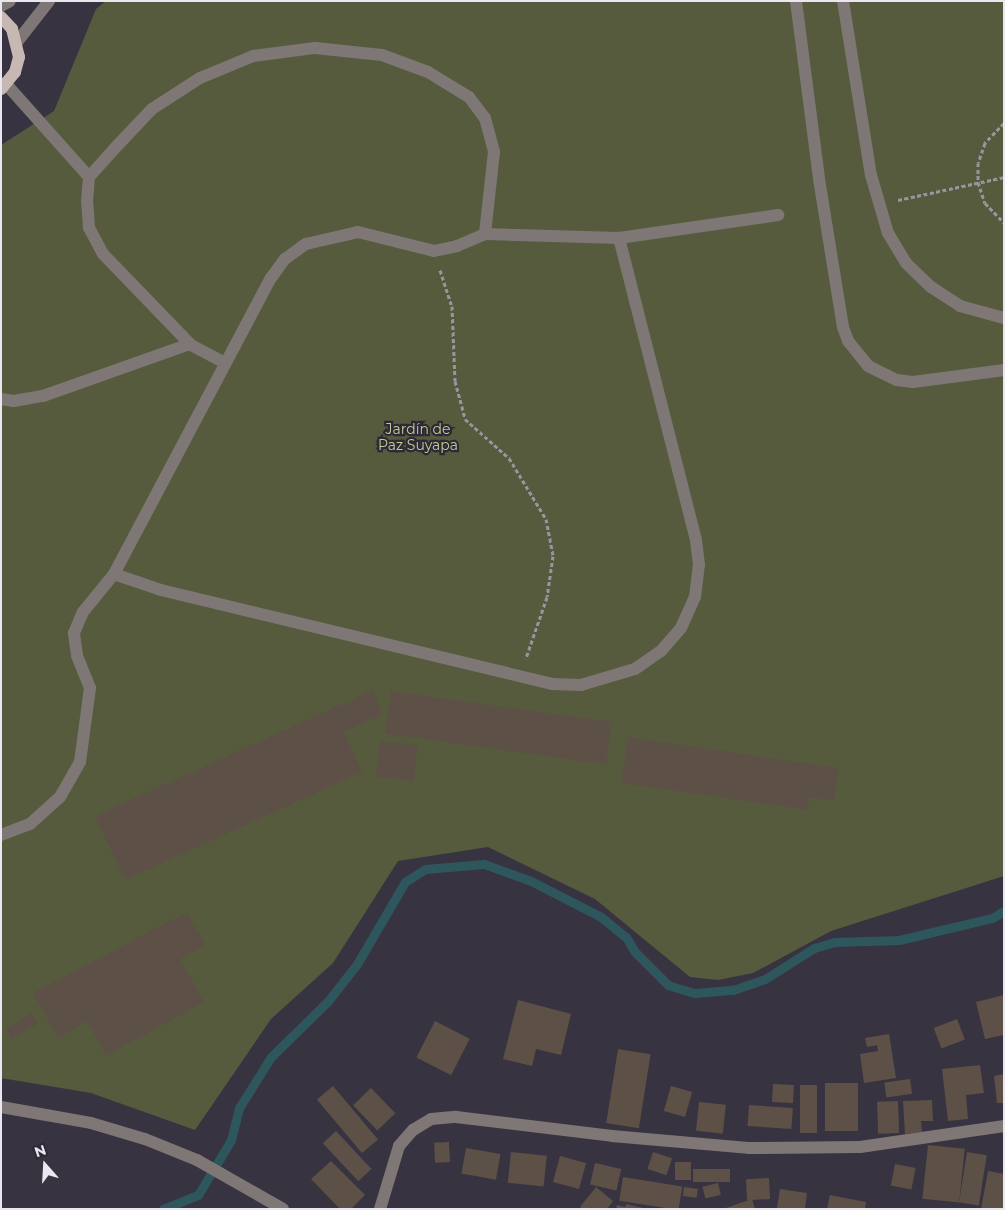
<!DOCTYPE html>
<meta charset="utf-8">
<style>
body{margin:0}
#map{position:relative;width:1005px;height:1210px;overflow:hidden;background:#383340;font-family:Montserrat,sans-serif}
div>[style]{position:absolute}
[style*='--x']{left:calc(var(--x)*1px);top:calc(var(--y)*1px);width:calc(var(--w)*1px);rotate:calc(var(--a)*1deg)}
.green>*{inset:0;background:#575b3d}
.stream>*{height:9px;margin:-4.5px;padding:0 4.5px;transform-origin:4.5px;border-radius:4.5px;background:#2e575d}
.building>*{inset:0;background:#5d5046;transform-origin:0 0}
.path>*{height:3px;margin-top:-1.5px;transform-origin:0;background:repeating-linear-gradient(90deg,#99959f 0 4px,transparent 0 6.5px)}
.minor>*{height:12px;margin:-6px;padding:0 6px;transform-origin:6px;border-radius:6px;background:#7f7775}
.major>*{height:12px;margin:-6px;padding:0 6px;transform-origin:6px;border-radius:6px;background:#c8b8b3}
span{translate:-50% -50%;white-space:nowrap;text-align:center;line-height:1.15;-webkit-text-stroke:4.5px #2e2936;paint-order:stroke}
.park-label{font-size:14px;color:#c5cc92}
.frame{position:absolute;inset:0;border:2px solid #ebe7f0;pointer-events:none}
.north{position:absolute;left:20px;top:1140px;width:50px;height:50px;-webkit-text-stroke:4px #2e2936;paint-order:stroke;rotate:341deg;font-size:14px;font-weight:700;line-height:20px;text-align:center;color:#ebe7f0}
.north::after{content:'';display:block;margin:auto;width:18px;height:22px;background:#ebe7f0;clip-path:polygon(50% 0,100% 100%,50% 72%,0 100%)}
</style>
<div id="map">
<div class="green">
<div style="clip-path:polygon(106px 1px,1004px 1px,1004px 876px,831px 931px,753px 973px,718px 980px,690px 977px,595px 899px,488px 847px,398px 861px,333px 963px,271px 1019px,195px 1130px,91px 1093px,1px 1078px,1px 145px,54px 111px,96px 9px)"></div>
</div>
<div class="stream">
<div style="--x:163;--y:1209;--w:38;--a:-22"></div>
<div style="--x:198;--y:1195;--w:64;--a:-59"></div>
<div style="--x:231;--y:1140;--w:33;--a:-76"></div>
<div style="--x:239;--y:1108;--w:60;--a:-57.9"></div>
<div style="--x:271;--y:1057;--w:80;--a:-44.5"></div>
<div style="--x:328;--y:1001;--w:47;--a:-51.9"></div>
<div style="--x:357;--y:964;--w:95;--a:-59.7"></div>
<div style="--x:405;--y:882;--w:24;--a:-33"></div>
<div style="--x:425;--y:869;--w:59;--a:-4.8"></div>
<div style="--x:484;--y:864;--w:50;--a:19.9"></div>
<div style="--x:531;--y:881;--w:79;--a:27.2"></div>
<div style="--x:601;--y:917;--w:32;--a:39"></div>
<div style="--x:626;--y:937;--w:17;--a:59"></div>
<div style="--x:635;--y:952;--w:47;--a:45"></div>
<div style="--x:668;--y:985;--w:28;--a:17"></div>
<div style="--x:695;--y:993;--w:38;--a:-5"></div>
<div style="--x:733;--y:990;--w:34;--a:-19"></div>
<div style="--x:765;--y:979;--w:58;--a:-32.3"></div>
<div style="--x:814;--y:948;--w:22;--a:-16"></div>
<div style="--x:835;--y:942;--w:64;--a:-1.8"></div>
<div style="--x:899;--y:940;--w:96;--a:-13.3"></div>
<div style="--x:992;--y:918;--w:14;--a:-30"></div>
</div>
<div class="building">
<div style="clip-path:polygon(373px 690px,383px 714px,344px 732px,362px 772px,125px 880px,95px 816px)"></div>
<div style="left:391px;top:691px;width:223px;height:43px;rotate:8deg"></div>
<div style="clip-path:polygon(628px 737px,839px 768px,834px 801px,809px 797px,808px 810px,621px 783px)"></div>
<div style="left:380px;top:741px;width:38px;height:36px;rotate:7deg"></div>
<div style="clip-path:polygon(187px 912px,206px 945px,180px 959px,204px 1002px,106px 1056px,87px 1021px,58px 1038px,33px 993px)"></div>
<div style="clip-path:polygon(1004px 995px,1004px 1035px,985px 1039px,976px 1002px)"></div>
<div style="clip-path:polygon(518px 1000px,571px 1014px,561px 1055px,536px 1049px,532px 1066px,503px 1059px)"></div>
<div style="left:32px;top:1013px;width:12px;height:31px;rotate:59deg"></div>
<div style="left:957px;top:1019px;width:22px;height:25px;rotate:69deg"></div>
<div style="left:435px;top:1021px;width:39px;height:41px;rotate:27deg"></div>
<div style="clip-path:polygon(889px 1034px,896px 1078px,864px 1083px,860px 1054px,878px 1051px,877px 1045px,867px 1047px,865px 1038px)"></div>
<div style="left:618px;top:1049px;width:33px;height:75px;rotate:9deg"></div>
<div style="clip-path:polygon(980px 1065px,984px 1093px,966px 1095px,968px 1119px,948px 1121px,942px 1069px)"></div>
<div style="clip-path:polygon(1004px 1074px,1004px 1103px,997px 1103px,994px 1076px)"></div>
<div style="left:910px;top:1079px;width:15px;height:26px;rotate:82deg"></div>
<div style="left:825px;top:1083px;width:33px;height:48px"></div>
<div style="left:773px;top:1084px;width:21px;height:18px;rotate:3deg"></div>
<div style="left:800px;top:1085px;width:17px;height:48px"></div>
<div style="left:333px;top:1086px;width:70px;height:21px;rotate:50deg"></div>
<div style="left:671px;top:1086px;width:22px;height:26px;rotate:16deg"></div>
<div style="left:371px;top:1088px;width:35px;height:25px;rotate:46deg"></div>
<div style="clip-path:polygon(932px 1100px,933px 1121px,921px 1121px,922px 1132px,905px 1134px,903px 1101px)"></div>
<div style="left:898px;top:1101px;width:32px;height:21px;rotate:88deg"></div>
<div style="left:699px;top:1102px;width:27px;height:29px;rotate:6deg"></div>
<div style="left:749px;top:1105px;width:44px;height:21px;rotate:4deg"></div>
<div style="left:336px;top:1131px;width:52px;height:18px;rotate:47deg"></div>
<div style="left:449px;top:1142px;width:20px;height:15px;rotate:87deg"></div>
<div style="left:928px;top:1145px;width:37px;height:54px;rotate:6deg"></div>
<div style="left:466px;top:1148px;width:35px;height:26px;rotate:10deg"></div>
<div style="left:511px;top:1152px;width:36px;height:31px;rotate:6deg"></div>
<div style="left:653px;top:1152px;width:20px;height:18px;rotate:18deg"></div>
<div style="left:967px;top:1152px;width:20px;height:51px;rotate:9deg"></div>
<div style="left:560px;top:1156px;width:27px;height:27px;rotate:15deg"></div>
<div style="clip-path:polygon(331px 1161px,365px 1195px,351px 1209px,340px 1209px,311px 1179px)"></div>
<div style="left:691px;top:1162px;width:18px;height:16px;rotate:90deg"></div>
<div style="left:595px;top:1163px;width:27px;height:22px;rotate:13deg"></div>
<div style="left:895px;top:1164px;width:21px;height:22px;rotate:11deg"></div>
<div style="left:730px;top:1169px;width:13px;height:37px;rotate:90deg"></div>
<div style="clip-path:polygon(988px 1171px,1004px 1174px,1004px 1209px,981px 1209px)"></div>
<div style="left:623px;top:1177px;width:60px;height:24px;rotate:9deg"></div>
<div style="left:769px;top:1178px;width:21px;height:23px;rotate:87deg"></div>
<div style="left:718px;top:1183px;width:12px;height:16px;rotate:76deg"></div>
<div style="clip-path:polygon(596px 1187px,613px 1201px,607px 1209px,583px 1209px,580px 1207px)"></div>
<div style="left:684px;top:1187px;width:14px;height:9px;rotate:8deg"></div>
<div style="clip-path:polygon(780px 1189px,807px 1193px,805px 1209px,777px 1208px)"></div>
<div style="clip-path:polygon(830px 1195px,866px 1202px,865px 1209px,827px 1209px)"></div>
<div style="clip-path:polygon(752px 1199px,755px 1209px,726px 1209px,726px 1208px)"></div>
<div style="clip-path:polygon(626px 1204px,643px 1208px,643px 1209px,616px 1209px,617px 1205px,625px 1207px)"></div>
</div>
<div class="path">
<div style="--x:1004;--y:123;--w:28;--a:134"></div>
<div style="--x:985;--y:143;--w:21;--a:109"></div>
<div style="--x:978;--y:163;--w:19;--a:90"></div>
<div style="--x:978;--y:182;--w:22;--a:72"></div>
<div style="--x:985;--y:203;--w:28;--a:46"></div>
<div style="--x:898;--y:200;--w:108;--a:-12.2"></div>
<div style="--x:440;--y:270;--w:38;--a:72"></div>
<div style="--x:452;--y:306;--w:75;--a:87.7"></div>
<div style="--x:455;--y:381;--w:39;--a:75"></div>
<div style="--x:465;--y:419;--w:59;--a:41.6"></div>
<div style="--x:509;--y:458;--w:71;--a:58.8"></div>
<div style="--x:546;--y:519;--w:38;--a:79"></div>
<div style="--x:553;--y:556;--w:41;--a:98.3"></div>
<div style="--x:547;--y:597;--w:65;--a:109"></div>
</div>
<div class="minor">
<div style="--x:796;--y:1;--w:179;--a:82.6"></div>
<div style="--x:819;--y:179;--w:150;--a:80.8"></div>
<div style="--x:843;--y:327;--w:15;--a:70"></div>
<div style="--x:848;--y:341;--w:32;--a:51"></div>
<div style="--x:868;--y:366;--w:32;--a:26"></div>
<div style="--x:897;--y:380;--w:16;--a:7"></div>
<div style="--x:913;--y:382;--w:92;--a:-7.5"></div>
<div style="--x:843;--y:1;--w:176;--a:80.9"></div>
<div style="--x:871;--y:175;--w:60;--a:73.7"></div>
<div style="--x:888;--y:233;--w:35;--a:59"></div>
<div style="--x:906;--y:263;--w:35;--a:44"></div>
<div style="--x:931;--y:287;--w:35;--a:33"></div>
<div style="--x:960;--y:306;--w:46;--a:15.3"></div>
<div style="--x:1;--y:6;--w:10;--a:-29"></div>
<div style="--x:17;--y:42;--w:52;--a:-52"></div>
<div style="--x:7;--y:85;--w:123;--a:48.3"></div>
<div style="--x:225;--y:363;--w:40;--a:-152"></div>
<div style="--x:190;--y:344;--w:125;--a:-134"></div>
<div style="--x:103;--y:254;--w:30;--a:-118"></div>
<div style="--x:89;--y:228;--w:27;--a:-94"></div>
<div style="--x:87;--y:201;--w:24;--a:-85"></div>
<div style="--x:89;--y:177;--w:38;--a:-48"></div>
<div style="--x:114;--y:149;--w:55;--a:-46.5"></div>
<div style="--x:152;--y:109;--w:57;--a:-32.9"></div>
<div style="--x:200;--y:78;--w:57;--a:-22.5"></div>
<div style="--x:253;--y:56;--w:63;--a:-7.4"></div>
<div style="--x:315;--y:48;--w:67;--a:6"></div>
<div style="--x:382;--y:55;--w:49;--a:20.3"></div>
<div style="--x:428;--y:72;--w:48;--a:31.4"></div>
<div style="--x:469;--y:97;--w:26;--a:53"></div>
<div style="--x:485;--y:118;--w:35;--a:75"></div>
<div style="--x:494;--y:152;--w:82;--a:96.3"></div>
<div style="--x:1;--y:399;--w:13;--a:9"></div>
<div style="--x:14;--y:401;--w:29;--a:-10"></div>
<div style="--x:43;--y:396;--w:156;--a:-19.5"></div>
<div style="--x:114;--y:574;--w:50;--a:18.8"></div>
<div style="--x:161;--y:590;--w:402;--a:13.5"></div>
<div style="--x:552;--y:684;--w:29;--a:2"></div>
<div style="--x:581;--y:685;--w:56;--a:-16.5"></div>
<div style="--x:635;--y:669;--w:32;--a:-35"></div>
<div style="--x:661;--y:651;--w:30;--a:-49"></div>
<div style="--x:681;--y:628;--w:34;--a:-66"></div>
<div style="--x:695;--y:597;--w:32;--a:-83"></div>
<div style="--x:699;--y:565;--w:25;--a:-97"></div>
<div style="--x:696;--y:540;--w:312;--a:-104.3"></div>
<div style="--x:1;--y:835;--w:31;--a:-21"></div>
<div style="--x:30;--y:824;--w:40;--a:-42"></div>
<div style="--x:60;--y:797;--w:40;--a:-60.3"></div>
<div style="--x:80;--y:762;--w:75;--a:-82.3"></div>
<div style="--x:90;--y:688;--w:35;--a:-112"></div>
<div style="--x:77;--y:655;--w:22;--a:-98"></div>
<div style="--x:74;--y:633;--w:23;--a:-67"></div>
<div style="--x:83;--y:612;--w:49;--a:-50.8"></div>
<div style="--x:114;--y:574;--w:335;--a:-62.1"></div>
<div style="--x:271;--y:278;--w:24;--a:-54"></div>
<div style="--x:285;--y:259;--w:26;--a:-36"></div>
<div style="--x:306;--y:244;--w:53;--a:-13"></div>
<div style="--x:358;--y:232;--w:78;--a:14"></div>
<div style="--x:434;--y:251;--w:24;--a:-12"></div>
<div style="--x:457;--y:246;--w:30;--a:-23"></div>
<div style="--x:485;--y:234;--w:134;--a:1.7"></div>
<div style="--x:619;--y:238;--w:161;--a:-8.2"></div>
<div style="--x:1;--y:1107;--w:91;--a:10.1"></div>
<div style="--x:91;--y:1123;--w:56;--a:16.5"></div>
<div style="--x:145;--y:1139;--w:56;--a:22"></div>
<div style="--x:197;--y:1160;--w:99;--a:29.7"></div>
<div style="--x:380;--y:1209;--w:66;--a:-73.2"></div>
<div style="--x:399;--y:1146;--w:21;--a:-49"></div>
<div style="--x:413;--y:1130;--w:21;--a:-31"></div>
<div style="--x:431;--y:1119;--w:25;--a:-5"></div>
<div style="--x:456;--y:1117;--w:157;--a:6.9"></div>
<div style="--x:612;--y:1136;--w:139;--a:5"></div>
<div style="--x:750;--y:1148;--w:110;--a:-0.5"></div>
<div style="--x:860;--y:1147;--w:146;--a:-8.3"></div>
</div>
<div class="major">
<div style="--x:1;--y:17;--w:16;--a:47"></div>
<div style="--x:12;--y:29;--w:29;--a:76"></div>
<div style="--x:19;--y:57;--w:16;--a:105"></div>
<div style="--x:15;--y:72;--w:22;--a:129"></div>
</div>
<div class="park-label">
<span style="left:418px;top:437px">Jardín de<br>Paz Suyapa</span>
</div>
<div class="frame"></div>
<div class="north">N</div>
</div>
